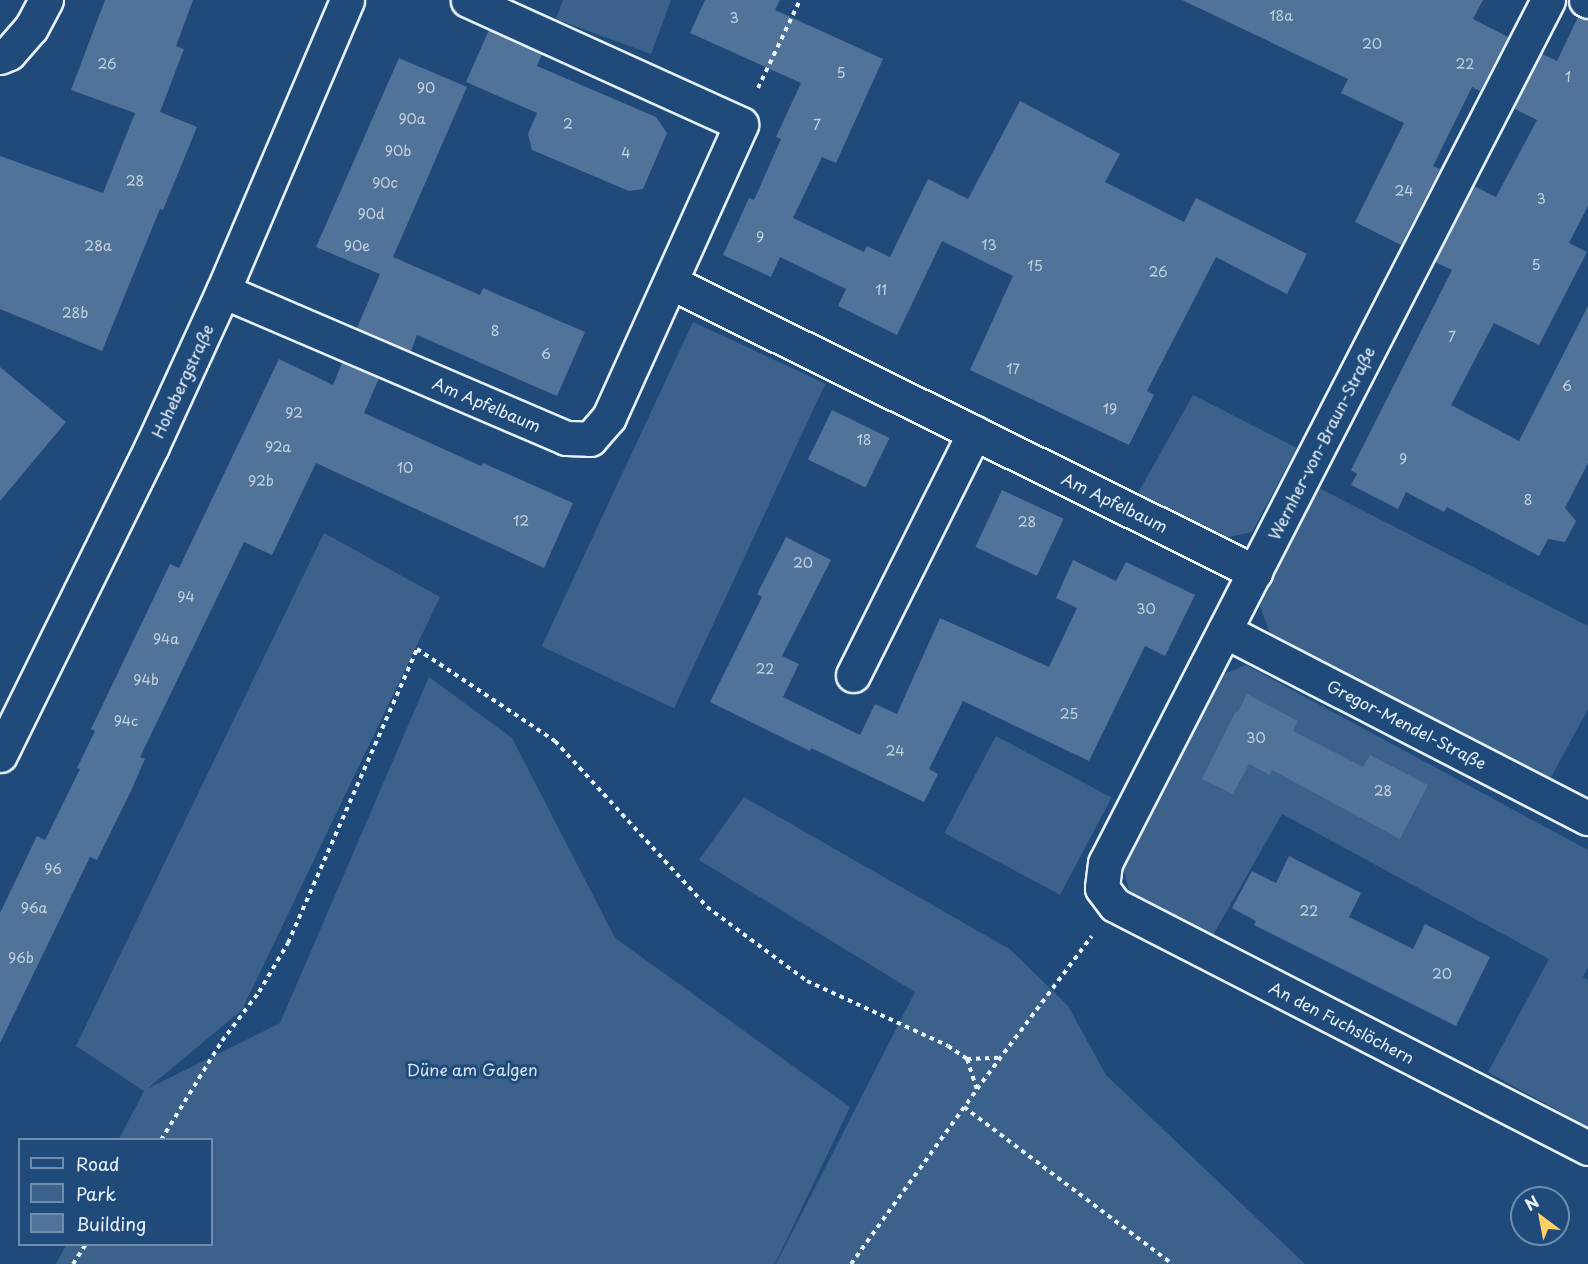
<!DOCTYPE html>
<meta charset="utf-8">
<style>
body{margin:0}
#map{position:relative;width:1588px;height:1264px;overflow:hidden;background:#1f4a7a;font-family:"Playpen Sans",sans-serif}
div>[style]{position:absolute}
[style*='--x']{left:calc(var(--x)*1px);top:calc(var(--y)*1px);width:calc(var(--w)*1px);rotate:calc(var(--a)*1deg)}
.green>*{inset:0;background:#3c628c;transform-origin:0 0}
.building>*{inset:0;background:#517399;transform-origin:0 0}
.path>*{height:4px;margin-top:-2px;transform-origin:0;background:repeating-linear-gradient(90deg,#e8f1f8 0 4.5px,transparent 0 9px)}
.roads{filter:drop-shadow(2px 0 #e8f1f8) drop-shadow(-2px 0 #e8f1f8) drop-shadow(0 2px #e8f1f8) drop-shadow(0 -2px #e8f1f8)}
.minor>*{height:33px;margin:-16.5px;padding:0 16.5px;transform-origin:16.5px;border-radius:16.5px;background:#1f4a7a}
span{translate:-50% -50%;white-space:nowrap;text-align:center;line-height:1.15;-webkit-text-stroke:6px #1f4a7a;paint-order:stroke}
.number-label{font-size:14px;color:#c2d2e0}
.number-label span{-webkit-text-stroke-width:0}
.street-label{font-size:16px;color:#e8f1f8}
.park-label{font-size:16px;color:#d7e3ed}
.legend{position:absolute;left:18px;top:1138px;width:195px;height:108px;box-sizing:border-box;background:#1f4a7a;border:2px solid #6f8dac;margin:0;padding:8px 10px;list-style:none;font-size:18px;color:#e8f1f8}
.legend li{display:flex;align-items:center;gap:12px;height:30px}
.legend b{width:30px;border:2px solid #6f8dac}
.north{position:absolute;left:1510px;top:1186px;width:60px;height:60px;box-sizing:border-box;background:#1f4a7a;border:2px solid #6f8dac;border-radius:50%;rotate:328deg;font-size:16px;font-weight:700;line-height:24px;text-align:center;color:#e8f1f8}
.north::after{content:'';display:block;margin:auto;width:21px;height:27px;background:#ffd166;clip-path:polygon(50% 0,100% 100%,50% 72%,0 100%)}
</style>
<div id="map">
<div class="green">
<div style="clip-path:polygon(563px 0,671px 0,651px 54px,556px 19px)"></div>
<div style="left:693px;top:322px;width:146px;height:358px;rotate:25deg"></div>
<div style="clip-path:polygon(1193px 395px,1297px 448px,1252px 532px,1220px 539px,1138px 493px)"></div>
<div style="clip-path:polygon(1317px 487px,1588px 626px,1588px 709px,1549px 781px,1473px 739px,1272px 639px,1260px 606px)"></div>
<div style="clip-path:polygon(324px 533px,440px 597px,242px 1010px,147px 1089px,280px 1023px,429px 677px,512px 738px,615px 938px,850px 1107px,775px 1264px,56px 1264px,66px 1245px,212px 1244px,212px 1140px,119px 1139px,144px 1091px,76px 1046px)"></div>
<div style="clip-path:polygon(1246px 665px,1588px 850px,1588px 968px,1583px 977px,1588px 980px,1588px 1127px,1488px 1072px,1549px 959px,1282px 814px,1213px 935px,1129px 891px,1122px 862px,1214px 678px)"></div>
<div style="left:996px;top:736px;width:131px;height:110px;rotate:28deg"></div>
<div style="clip-path:polygon(744px 797px,1011px 950px,1068px 1006px,1106px 1075px,1305px 1264px,776px 1264px,915px 992px,699px 860px)"></div>
</div>
<div class="building">
<div style="clip-path:polygon(105px 0,193px 0,176px 46px,184px 49px,160px 112px,197px 127px,163px 210px,160px 209px,102px 351px,0 309px,0 156px,103px 193px,135px 113px,71px 90px)"></div>
<div style="clip-path:polygon(705px 0,780px 0,775px 10px,883px 59px,836px 163px,822px 157px,793px 218px,864px 252px,867px 246px,890px 257px,928px 179px,968px 199px,1020px 101px,1120px 154px,1105px 182px,1184px 222px,1196px 198px,1307px 254px,1287px 294px,1216px 257px,1147px 391px,1154px 395px,1129px 445px,970px 370px,1013px 276px,942px 241px,897px 335px,838px 306px,846px 289px,780px 257px,771px 277px,723px 255px,749px 198px,754px 200px,781px 139px,776px 137px,801px 83px,690px 33px)"></div>
<div style="clip-path:polygon(1182px 0,1483px 0,1473px 19px,1508px 37px,1480px 91px,1472px 87px,1433px 166px,1440px 169px,1401px 245px,1355px 222px,1404px 123px,1341px 93px,1348px 79px)"></div>
<div style="clip-path:polygon(1578px 17px,1588px 20px,1588px 206px,1569px 243px,1587px 252px,1539px 345px,1494px 323px,1451px 405px,1519px 441px,1588px 306px,1588px 463px,1565px 508px,1576px 521px,1565px 542px,1548px 539px,1539px 556px,1447px 507px,1444px 512px,1406px 492px,1398px 509px,1351px 485px,1357px 474px,1351px 470px,1452px 270px,1435px 262px,1474px 186px,1496px 197px,1537px 120px,1513px 108px,1542px 54px,1557px 61px)"></div>
<div style="clip-path:polygon(489px 30px,542px 54px,537px 66px,656px 117px,667px 133px,643px 189px,629px 191px,532px 150px,528px 134px,537px 113px,466px 82px)"></div>
<div style="clip-path:polygon(399px 58px,467px 87px,393px 257px,480px 295px,483px 288px,585px 332px,557px 396px,417px 335px,411px 351px,357px 328px,380px 274px,316px 247px)"></div>
<div style="clip-path:polygon(279px 359px,333px 385px,342px 363px,379px 378px,364px 413px,481px 466px,483px 463px,573px 503px,544px 568px,316px 463px,272px 555px,244px 542px,140px 757px,145px 759px,130px 793px,97px 860px,90px 857px,0 1043px,0 913px,37px 836px,45px 840px,80px 769px,77px 768px,95px 731px,91px 729px,170px 564px,179px 568px)"></div>
<div style="clip-path:polygon(0 367px,66px 422px,0 501px)"></div>
<div style="left:832px;top:410px;width:64px;height:55px;rotate:26deg"></div>
<div style="left:1002px;top:490px;width:68px;height:63px;rotate:25deg"></div>
<div style="clip-path:polygon(786px 537px,831px 560px,782px 656px,799px 664px,783px 697px,860px 735px,875px 704px,897px 714px,940px 618px,1049px 667px,1077px 608px,1056px 598px,1073px 560px,1116px 581px,1126px 562px,1195px 595px,1165px 656px,1145px 646px,1089px 761px,963px 701px,929px 769px,938px 774px,924px 802px,811px 748px,810px 751px,710px 702px,762px 597px,757px 594px)"></div>
<div style="clip-path:polygon(1247px 694px,1298px 721px,1293px 731px,1363px 767px,1370px 755px,1428px 785px,1400px 839px,1272px 770px,1270px 775px,1249px 764px,1233px 794px,1202px 779px,1236px 711px,1238px 712px)"></div>
<div style="clip-path:polygon(1289px 856px,1361px 893px,1349px 917px,1413px 949px,1425px 924px,1490px 957px,1456px 1026px,1254px 925px,1256px 921px,1232px 908px,1252px 871px,1276px 883px)"></div>
</div>
<div class="path">
<div style="--x:758;--y:88;--w:98;--a:-64.5"></div>
<div style="--x:967;--y:1059;--w:33;--a:-2"></div>
<div style="--x:964;--y:1107;--w:261;--a:37"></div>
<div style="--x:161;--y:1140;--w:116;--a:-58.4"></div>
<div style="--x:222;--y:1041;--w:61;--a:-52.9"></div>
<div style="--x:259;--y:992;--w:57;--a:-59.4"></div>
<div style="--x:288;--y:943;--w:321;--a:-66.3"></div>
<div style="--x:417;--y:649;--w:166;--a:33.7"></div>
<div style="--x:555;--y:741;--w:225;--a:47.5"></div>
<div style="--x:707;--y:907;--w:124;--a:36.5"></div>
<div style="--x:807;--y:981;--w:155;--a:24.7"></div>
<div style="--x:948;--y:1046;--w:23;--a:34"></div>
<div style="--x:967;--y:1059;--w:32;--a:72"></div>
<div style="--x:73;--y:1264;--w:24;--a:-57"></div>
<div style="--x:851;--y:1264;--w:216;--a:-54.2"></div>
<div style="--x:977;--y:1089;--w:191;--a:-53.1"></div>
</div>
<div class="roads">
<div class="minor">
<div style="--x:1548;--y:0;--w:970;--a:117.17"></div>
<div style="--x:1105;--y:863;--w:25;--a:97"></div>
<div style="--x:1102;--y:888;--w:21;--a:53"></div>
<div style="--x:1115;--y:905;--w:532;--a:27.19"></div>
<div style="--x:1586;--y:0;--w:2;--a:27"></div>
<div style="--x:0;--y:57;--w:10;--a:-24"></div>
<div style="--x:9;--y:53;--w:33;--a:-49"></div>
<div style="--x:31;--y:28;--w:32;--a:-62"></div>
<div style="--x:672;--y:283;--w:651;--a:26.37"></div>
<div style="--x:223;--y:291;--w:373;--a:23.2"></div>
<div style="--x:566;--y:438;--w:24;--a:2"></div>
<div style="--x:590;--y:439;--w:29;--a:-49"></div>
<div style="--x:609;--y:417;--w:321;--a:-65.7"></div>
<div style="--x:741;--y:124;--w:300;--a:-155.6"></div>
<div style="--x:1225;--y:631;--w:408;--a:27.3"></div>
<div style="--x:853;--y:675;--w:271;--a:-63.4"></div>
<div style="--x:0;--y:755;--w:344;--a:-63.8"></div>
<div style="--x:152;--y:446;--w:170;--a:-65.4"></div>
<div style="--x:223;--y:291;--w:316;--a:-66.9"></div>
</div>
</div>
<div class="number-label">
<span style="left:1281px;top:16px">18a</span>
<span style="left:734px;top:18px">3</span>
<span style="left:1372px;top:44px">20</span>
<span style="left:107px;top:64px">26</span>
<span style="left:1465px;top:64px">22</span>
<span style="left:841px;top:73px">5</span>
<span style="left:1568px;top:77px">1</span>
<span style="left:426px;top:88px">90</span>
<span style="left:412px;top:119px">90a</span>
<span style="left:568px;top:124px">2</span>
<span style="left:817px;top:125px">7</span>
<span style="left:398px;top:151px">90b</span>
<span style="left:626px;top:153px">4</span>
<span style="left:135px;top:181px">28</span>
<span style="left:385px;top:183px">90c</span>
<span style="left:1404px;top:191px">24</span>
<span style="left:1541px;top:199px">3</span>
<span style="left:371px;top:214px">90d</span>
<span style="left:760px;top:237px">9</span>
<span style="left:989px;top:245px">13</span>
<span style="left:98px;top:246px">28a</span>
<span style="left:357px;top:246px">90e</span>
<span style="left:1536px;top:265px">5</span>
<span style="left:1035px;top:266px">15</span>
<span style="left:1158px;top:272px">26</span>
<span style="left:881px;top:290px">11</span>
<span style="left:75px;top:313px">28b</span>
<span style="left:495px;top:331px">8</span>
<span style="left:1452px;top:337px">7</span>
<span style="left:546px;top:354px">6</span>
<span style="left:1013px;top:369px">17</span>
<span style="left:1567px;top:386px">6</span>
<span style="left:1110px;top:409px">19</span>
<span style="left:294px;top:413px">92</span>
<span style="left:864px;top:440px">18</span>
<span style="left:278px;top:447px">92a</span>
<span style="left:1403px;top:459px">9</span>
<span style="left:405px;top:468px">10</span>
<span style="left:261px;top:481px">92b</span>
<span style="left:1528px;top:500px">8</span>
<span style="left:521px;top:521px">12</span>
<span style="left:1027px;top:522px">28</span>
<span style="left:803px;top:563px">20</span>
<span style="left:186px;top:597px">94</span>
<span style="left:1146px;top:609px">30</span>
<span style="left:166px;top:639px">94a</span>
<span style="left:765px;top:669px">22</span>
<span style="left:146px;top:680px">94b</span>
<span style="left:1069px;top:714px">25</span>
<span style="left:126px;top:721px">94c</span>
<span style="left:1256px;top:738px">30</span>
<span style="left:895px;top:751px">24</span>
<span style="left:1383px;top:791px">28</span>
<span style="left:53px;top:869px">96</span>
<span style="left:34px;top:908px">96a</span>
<span style="left:1309px;top:911px">22</span>
<span style="left:21px;top:958px">96b</span>
<span style="left:1442px;top:974px">20</span>
</div>
<div class="street-label">
<span style="left:182px;top:381px;rotate:-65deg">Hohebergstraße</span>
<span style="left:487px;top:404px;rotate:23deg">Am Apfelbaum</span>
<span style="left:1321px;top:443px;rotate:-63deg">Wernher-von-Braun-Straße</span>
<span style="left:1115px;top:502px;rotate:26deg">Am Apfelbaum</span>
<span style="left:1407px;top:724px;rotate:27deg">Gregor-Mendel-Straße</span>
<span style="left:1342px;top:1022px;rotate:27deg">An den Fuchslöchern</span>
</div>
<div class="park-label">
<span style="left:472px;top:1069px">Düne am Galgen</span>
</div>
<ul class="legend">
<li><b style="height:8px;background:#1f4a7a"></b>Road</li>
<li><b style="height:16px;background:#3c628c"></b>Park</li>
<li><b style="height:16px;background:#517399"></b>Building</li>
</ul>
<div class="north">N</div>
</div>
